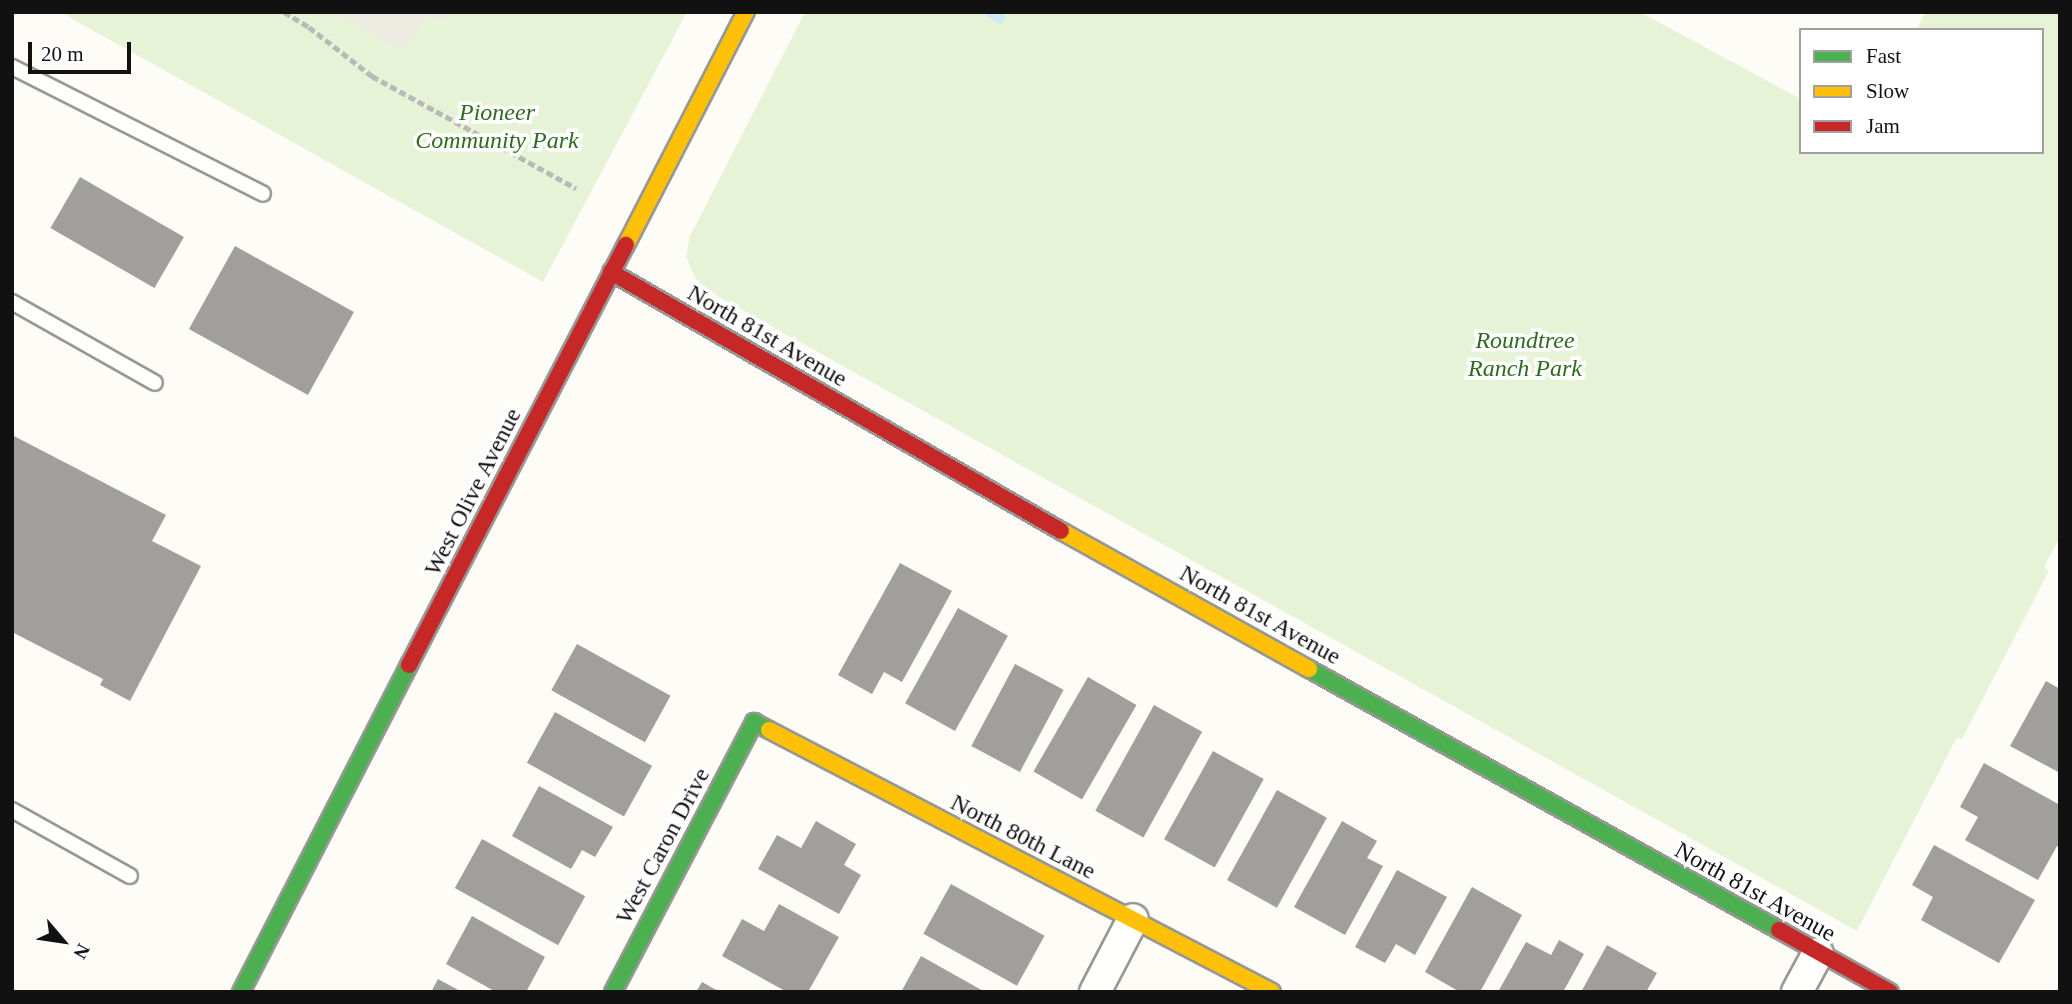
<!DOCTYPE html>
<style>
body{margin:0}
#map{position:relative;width:2072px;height:1004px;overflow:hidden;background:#fdfcf7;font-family:"Times New Roman",serif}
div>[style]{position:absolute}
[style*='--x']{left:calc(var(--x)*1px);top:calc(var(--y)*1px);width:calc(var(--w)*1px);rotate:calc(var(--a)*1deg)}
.green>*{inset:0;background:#e7f3d7}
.plaza>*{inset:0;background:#edebe2}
.stream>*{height:10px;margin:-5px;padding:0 5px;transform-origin:5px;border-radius:5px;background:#cde8f7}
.building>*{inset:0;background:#a19f9c;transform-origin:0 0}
.path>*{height:4.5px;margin-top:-2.25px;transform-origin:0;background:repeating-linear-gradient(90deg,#b9b9b8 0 7px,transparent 0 10.5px)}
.roads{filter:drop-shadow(2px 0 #979795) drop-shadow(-2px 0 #979795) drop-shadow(0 2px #979795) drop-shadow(0 -2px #979795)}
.lane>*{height:14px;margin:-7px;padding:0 7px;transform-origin:7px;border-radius:7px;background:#fffffe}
.street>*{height:30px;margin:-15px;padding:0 15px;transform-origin:15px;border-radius:15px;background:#fffffe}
.fast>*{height:16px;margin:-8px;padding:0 8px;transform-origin:8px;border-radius:8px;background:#4caf50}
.slow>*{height:16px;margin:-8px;padding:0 8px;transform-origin:8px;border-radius:8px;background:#ffc107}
.jam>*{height:16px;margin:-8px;padding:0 8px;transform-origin:8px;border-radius:8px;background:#c62828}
span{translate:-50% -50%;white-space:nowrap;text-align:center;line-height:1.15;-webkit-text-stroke:7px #fff;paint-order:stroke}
.park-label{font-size:24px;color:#2f6b1f;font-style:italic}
.street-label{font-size:24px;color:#111}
.frame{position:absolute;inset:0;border:14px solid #111;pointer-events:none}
.legend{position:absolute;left:1799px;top:28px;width:245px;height:126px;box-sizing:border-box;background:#fff;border:2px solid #a0a0a0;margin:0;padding:9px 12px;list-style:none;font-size:21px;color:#111}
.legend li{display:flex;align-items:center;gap:14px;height:35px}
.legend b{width:35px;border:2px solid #a0a0a0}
.north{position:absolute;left:28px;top:906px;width:70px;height:70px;-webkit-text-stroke:5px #fff;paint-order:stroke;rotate:119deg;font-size:19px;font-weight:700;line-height:28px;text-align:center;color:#111}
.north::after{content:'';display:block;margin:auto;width:24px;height:32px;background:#111;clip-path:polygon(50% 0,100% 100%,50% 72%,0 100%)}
.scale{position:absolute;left:28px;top:42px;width:103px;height:32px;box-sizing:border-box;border:4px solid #111;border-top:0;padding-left:9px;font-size:21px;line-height:24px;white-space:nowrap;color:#111;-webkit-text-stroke:5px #fff;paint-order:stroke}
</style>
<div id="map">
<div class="green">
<div style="clip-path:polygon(60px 12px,687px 12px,543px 282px)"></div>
<div style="clip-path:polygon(805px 12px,1640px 12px,1801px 99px,1801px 152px,2042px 152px,2042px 30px,1917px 30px,1925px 12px,2060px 12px,2060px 537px,2044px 567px,2049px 571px,1962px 739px,1957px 737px,1857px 931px,719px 297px,696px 280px,686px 256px,690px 236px)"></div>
</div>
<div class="plaza">
<div style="clip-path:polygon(335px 12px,456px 12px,442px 21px,426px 16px,403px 51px)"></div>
</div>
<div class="stream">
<div style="--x:990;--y:12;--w:12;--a:31"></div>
</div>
<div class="building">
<div style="left:80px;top:177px;width:120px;height:59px;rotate:30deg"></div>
<div style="left:235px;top:246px;width:136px;height:95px;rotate:29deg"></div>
<div style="clip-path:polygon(12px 435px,166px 515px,152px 541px,201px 566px,130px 701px,100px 685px,103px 679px,12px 632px)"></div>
<div style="clip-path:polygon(900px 563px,952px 591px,902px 682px,884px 672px,872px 694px,838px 675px)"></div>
<div style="left:958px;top:608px;width:57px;height:109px;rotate:29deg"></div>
<div style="left:577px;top:644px;width:107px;height:53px;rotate:29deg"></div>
<div style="left:1015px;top:664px;width:55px;height:93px;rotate:28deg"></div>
<div style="left:1088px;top:677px;width:56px;height:109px;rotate:30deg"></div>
<div style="clip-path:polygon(2046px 681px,2060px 689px,2060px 773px,2010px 746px)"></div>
<div style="left:1154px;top:705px;width:55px;height:121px;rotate:29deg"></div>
<div style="left:555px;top:712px;width:111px;height:58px;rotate:29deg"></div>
<div style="left:1213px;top:751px;width:58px;height:101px;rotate:29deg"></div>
<div style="clip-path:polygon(1984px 763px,2060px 805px,2060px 847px,2057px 846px,2038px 880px,1965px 840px,1978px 817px,1960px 807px)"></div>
<div style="clip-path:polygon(539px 786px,613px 827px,595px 857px,582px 850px,571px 869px,512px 836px)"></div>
<div style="left:1277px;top:790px;width:57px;height:103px;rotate:29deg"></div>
<div style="clip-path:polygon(816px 821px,856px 844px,844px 865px,861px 875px,839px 914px,758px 869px,777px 835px,801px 848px)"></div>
<div style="clip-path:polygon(1342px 821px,1377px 841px,1367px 858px,1383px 866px,1345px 935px,1294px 907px)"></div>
<div style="left:482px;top:839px;width:118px;height:56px;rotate:29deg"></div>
<div style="clip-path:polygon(1934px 845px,2035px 900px,1999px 963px,1921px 920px,1933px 897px,1912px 885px)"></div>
<div style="clip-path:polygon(1397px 870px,1447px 897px,1415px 955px,1396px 944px,1385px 963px,1355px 947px)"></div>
<div style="left:951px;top:884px;width:107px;height:57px;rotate:29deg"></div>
<div style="clip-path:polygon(1472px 887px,1522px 915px,1480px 992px,1460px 992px,1425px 972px)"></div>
<div style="clip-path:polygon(779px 904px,839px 937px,808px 992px,787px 992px,722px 956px,742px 919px,764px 931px)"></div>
<div style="clip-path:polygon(472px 916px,545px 957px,526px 992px,496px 992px,446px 964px)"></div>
<div style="clip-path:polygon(1559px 940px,1584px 954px,1563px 992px,1498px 992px,1526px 942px,1551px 955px)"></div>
<div style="clip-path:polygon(1607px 945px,1657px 973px,1646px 992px,1581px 992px)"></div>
<div style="clip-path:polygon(921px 956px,985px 992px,901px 992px)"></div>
<div style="clip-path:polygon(438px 979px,462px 992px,431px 992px)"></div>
<div style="clip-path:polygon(702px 982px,720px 992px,696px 992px)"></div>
</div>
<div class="path">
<div style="--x:284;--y:12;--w:29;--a:31"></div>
<div style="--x:309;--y:27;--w:80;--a:37.9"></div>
<div style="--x:372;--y:76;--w:233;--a:28.8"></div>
</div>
<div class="roads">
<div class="lane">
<div style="--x:12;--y:67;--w:281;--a:26.8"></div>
<div style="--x:12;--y:302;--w:164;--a:29.5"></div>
<div style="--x:12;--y:810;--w:135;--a:29.2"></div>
</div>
<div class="street">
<div style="--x:1095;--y:992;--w:82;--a:-62.5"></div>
<div style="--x:1797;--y:992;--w:44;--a:-61.7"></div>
</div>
<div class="fast">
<div style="--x:1309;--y:669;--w:538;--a:29.04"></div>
<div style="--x:241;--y:992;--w:368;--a:-62.8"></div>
<div style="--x:613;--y:992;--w:305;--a:-62.4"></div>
<div style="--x:754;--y:722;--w:17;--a:28"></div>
</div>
<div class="slow">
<div style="--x:626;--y:245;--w:262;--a:-62.8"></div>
<div style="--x:1061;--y:531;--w:284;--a:29.1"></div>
<div style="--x:769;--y:730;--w:567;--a:27.51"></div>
</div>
<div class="jam">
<div style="--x:611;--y:272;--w:519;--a:29.92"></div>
<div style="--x:409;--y:665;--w:473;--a:-62.7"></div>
<div style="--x:1779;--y:930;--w:127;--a:29.2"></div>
</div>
</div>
<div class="park-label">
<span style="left:497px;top:127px">Pioneer<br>Community Park</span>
<span style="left:1525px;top:355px">Roundtree<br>Ranch Park</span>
</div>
<div class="street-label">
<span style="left:767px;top:336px;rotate:30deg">North 81st Avenue</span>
<span style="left:473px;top:492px;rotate:-63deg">West Olive Avenue</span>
<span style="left:1260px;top:615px;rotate:29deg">North 81st Avenue</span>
<span style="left:1023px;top:837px;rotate:27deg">North 80th Lane</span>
<span style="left:663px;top:846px;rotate:-62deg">West Caron Drive</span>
<span style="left:1755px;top:892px;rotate:29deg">North 81st Avenue</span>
</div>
<div class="frame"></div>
<ul class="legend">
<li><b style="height:9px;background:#4caf50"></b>Fast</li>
<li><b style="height:9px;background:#ffc107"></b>Slow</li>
<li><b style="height:9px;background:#c62828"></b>Jam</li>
</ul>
<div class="north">N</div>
<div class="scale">20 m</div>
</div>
